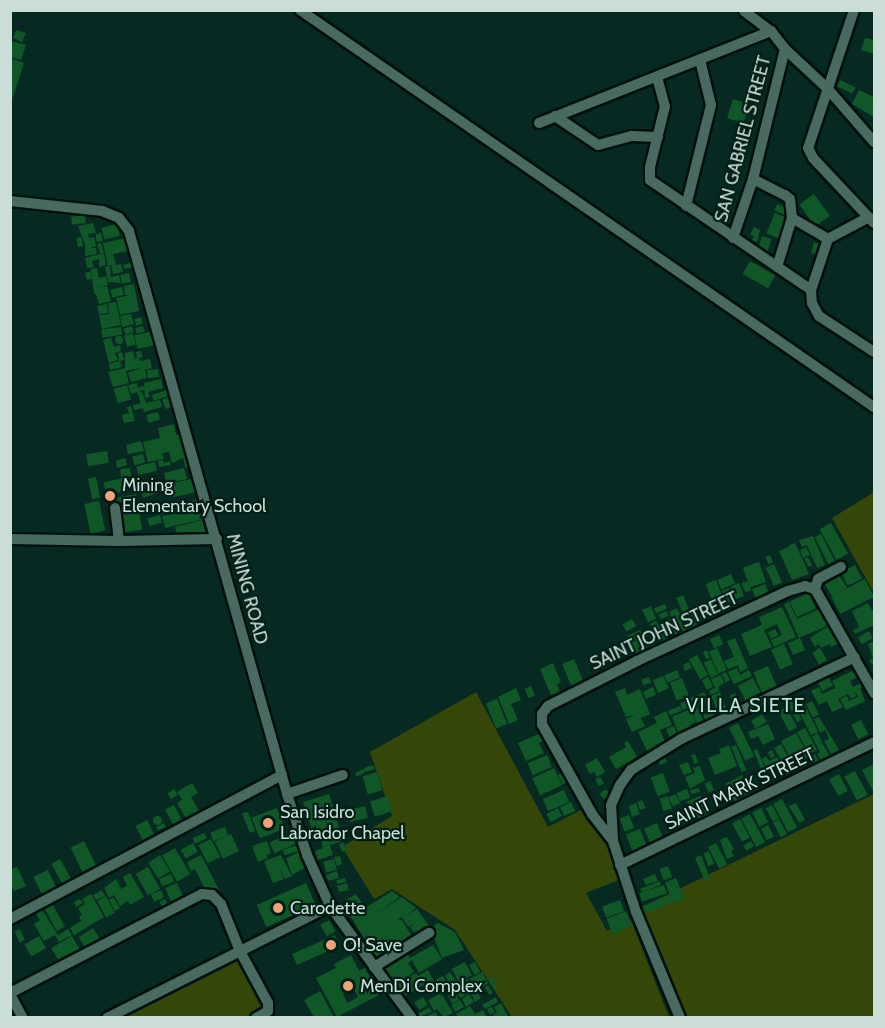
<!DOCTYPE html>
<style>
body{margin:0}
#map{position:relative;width:885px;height:1028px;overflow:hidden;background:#062921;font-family:Cabin,sans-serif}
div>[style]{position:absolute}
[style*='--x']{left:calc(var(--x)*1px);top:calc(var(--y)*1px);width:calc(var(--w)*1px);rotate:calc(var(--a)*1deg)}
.green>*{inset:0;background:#354609}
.building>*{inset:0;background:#105727;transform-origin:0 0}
.round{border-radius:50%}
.roads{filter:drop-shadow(2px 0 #00100a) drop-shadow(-2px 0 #00100a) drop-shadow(0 2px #00100a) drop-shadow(0 -2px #00100a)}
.minor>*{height:10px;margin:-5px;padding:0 5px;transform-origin:5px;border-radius:5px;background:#496a60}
.dots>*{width:16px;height:16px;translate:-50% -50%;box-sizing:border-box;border:3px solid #001f17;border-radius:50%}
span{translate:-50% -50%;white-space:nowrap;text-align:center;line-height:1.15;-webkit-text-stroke:4.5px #001f17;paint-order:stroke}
.street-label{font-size:18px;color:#cbddd7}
.poi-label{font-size:18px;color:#cbddd7}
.left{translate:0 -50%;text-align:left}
.neighbourhood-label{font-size:20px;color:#badfd3;letter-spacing:1.5px}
.frame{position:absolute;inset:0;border:12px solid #cbddd7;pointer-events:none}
</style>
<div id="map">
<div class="green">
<div style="clip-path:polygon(874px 492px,874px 593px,832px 518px)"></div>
<div style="clip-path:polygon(476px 692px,548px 827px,585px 808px,608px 841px,619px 880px,586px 893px,607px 931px,631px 920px,669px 1017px,512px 1017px,455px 930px,392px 889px,374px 899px,342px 847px,392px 816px,370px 752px)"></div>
<div style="clip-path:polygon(874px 794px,874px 1017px,684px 1017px,638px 909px)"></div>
<div style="clip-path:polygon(238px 959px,266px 1016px,120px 1018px)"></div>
</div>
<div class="building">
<div style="clip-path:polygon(16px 30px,26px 33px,22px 42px,13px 38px)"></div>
<div style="clip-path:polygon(865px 38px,874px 40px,874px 54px,861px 50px)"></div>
<div style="clip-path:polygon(10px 41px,26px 45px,21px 60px,10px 57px)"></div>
<div style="clip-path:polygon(10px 58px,24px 63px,11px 103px,10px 103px)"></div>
<div style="left:840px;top:80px;width:17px;height:7px;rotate:25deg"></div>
<div style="clip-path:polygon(859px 90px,874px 97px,874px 117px,852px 104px)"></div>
<div style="left:733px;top:99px;width:17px;height:20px;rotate:17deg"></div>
<div style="left:814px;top:194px;width:27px;height:18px;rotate:54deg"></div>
<div style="left:777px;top:204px;width:11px;height:7px;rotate:22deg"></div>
<div style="left:775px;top:213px;width:13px;height:22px;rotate:23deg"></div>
<div style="left:85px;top:215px;width:8px;height:14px;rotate:83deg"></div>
<div style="clip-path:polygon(93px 223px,96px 233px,88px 234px,89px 238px,94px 237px,96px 246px,91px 248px,96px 248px,97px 254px,85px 256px,85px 245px,78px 226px)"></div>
<div style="left:117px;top:224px;width:12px;height:16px;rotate:76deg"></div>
<div style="clip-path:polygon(754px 227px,760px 230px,757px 242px,752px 240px,754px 236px,750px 235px)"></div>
<div style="left:101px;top:233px;width:8px;height:6px;rotate:76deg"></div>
<div style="left:762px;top:236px;width:10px;height:16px;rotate:17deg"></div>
<div style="left:81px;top:237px;width:9px;height:5px;rotate:77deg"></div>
<div style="clip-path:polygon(125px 238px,128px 251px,113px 254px,116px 265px,121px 264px,123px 272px,113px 274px,111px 265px,108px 266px,103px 243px)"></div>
<div style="clip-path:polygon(814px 242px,822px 245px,818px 255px,811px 253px)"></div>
<div style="left:101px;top:243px;width:10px;height:4px;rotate:73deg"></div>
<div style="clip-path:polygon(104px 253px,106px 265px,99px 267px,99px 259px,92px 261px,94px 267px,87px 268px,85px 258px)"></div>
<div style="left:750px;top:261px;width:29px;height:15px;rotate:29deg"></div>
<div style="clip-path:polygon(132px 262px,133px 267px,124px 269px,123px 265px)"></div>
<div style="clip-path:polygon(110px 266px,111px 277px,119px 275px,121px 283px,108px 282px,105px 267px)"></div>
<div style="clip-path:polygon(97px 268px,99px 278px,106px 276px,108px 285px,97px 288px,107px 286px,111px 301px,99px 304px,96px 294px,94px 294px,91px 269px)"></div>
<div style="clip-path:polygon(91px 271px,92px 279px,87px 280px,85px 273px)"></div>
<div style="left:129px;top:273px;width:9px;height:9px;rotate:77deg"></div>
<div style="clip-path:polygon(134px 284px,139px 311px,120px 315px,116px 298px,131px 295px,125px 295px,124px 286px)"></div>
<div style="left:122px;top:287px;width:8px;height:12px;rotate:76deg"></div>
<div style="clip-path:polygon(116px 302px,121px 325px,102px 329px,99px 315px,109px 314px,108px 303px)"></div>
<div style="clip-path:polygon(107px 304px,108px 313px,99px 314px,97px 306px)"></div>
<div style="clip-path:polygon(131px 314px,134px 324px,122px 327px,120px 316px)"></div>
<div style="left:141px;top:317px;width:7px;height:7px;rotate:74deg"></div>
<div style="left:132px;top:326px;width:6px;height:9px;rotate:72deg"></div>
<div style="clip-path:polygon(143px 326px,145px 331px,137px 334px,135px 328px)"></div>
<div style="left:121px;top:327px;width:8px;height:20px;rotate:83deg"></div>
<div style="left:154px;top:331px;width:14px;height:20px;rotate:78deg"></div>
<div style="left:133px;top:333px;width:12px;height:9px;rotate:76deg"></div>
<div class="round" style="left:115px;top:336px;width:8px;height:8px"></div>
<div style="clip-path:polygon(111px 338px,114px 347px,120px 345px,121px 351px,115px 353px,118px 360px,109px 363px,103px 340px)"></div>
<div style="clip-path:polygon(133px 351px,135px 359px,137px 358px,136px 352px,141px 351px,143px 357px,139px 358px,140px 361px,150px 359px,152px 368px,145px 370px,147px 378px,131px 382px,128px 373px,141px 368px,126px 371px,129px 383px,113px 387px,108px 372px,125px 368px,125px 353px)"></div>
<div style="clip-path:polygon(122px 352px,124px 360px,120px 361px,122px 367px,110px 370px,109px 364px,119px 361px,118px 353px)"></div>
<div style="left:158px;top:369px;width:8px;height:11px;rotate:83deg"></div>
<div style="clip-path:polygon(161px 379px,163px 388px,148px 392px,150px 397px,145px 398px,144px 383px)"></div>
<div style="clip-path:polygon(137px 383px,138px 387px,132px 389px,144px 386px,145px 390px,139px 391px,142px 392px,146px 403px,160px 400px,162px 407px,144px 412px,143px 408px,134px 410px,133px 405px,141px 403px,137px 392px,131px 394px,128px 385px)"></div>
<div style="left:127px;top:385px;width:15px;height:14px;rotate:74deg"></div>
<div style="left:167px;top:390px;width:6px;height:16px;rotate:72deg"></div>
<div style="left:170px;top:397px;width:10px;height:8px;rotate:73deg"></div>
<div style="clip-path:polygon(131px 406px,135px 421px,124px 423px,122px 415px,129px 413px,127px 407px)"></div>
<div style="left:158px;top:412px;width:8px;height:12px;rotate:76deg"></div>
<div style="clip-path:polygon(174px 424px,176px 435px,180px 434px,186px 457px,172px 463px,169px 452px,162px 453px,164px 459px,148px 462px,143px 442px,160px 438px,158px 428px)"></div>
<div style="clip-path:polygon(141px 441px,144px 451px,128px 454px,126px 445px)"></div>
<div style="left:107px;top:451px;width:12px;height:21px;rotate:81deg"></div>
<div style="left:143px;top:454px;width:9px;height:11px;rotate:77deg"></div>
<div style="left:191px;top:457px;width:9px;height:8px;rotate:77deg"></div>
<div style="clip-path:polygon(125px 458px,127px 465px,117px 468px,116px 461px)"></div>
<div style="clip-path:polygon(163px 460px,164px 463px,170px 461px,171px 465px,159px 467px,158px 461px)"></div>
<div style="left:155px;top:462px;width:9px;height:19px;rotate:77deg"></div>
<div style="left:130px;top:468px;width:8px;height:10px;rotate:83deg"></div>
<div style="clip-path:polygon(184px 468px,187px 479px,167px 483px,169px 491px,162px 492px,160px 482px,166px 481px,164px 473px)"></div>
<div style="left:96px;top:477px;width:21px;height:8px;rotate:79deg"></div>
<div style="left:123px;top:478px;width:13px;height:20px;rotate:77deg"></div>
<div style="clip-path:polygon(128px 478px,131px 491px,128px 491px,125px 479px)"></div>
<div style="left:196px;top:478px;width:14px;height:28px;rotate:78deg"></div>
<div style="clip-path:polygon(159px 482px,161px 492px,143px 498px,141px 491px,155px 488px,154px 483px)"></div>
<div style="left:136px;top:494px;width:36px;height:21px;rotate:80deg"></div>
<div style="left:201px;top:498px;width:11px;height:21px;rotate:75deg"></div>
<div style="left:99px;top:501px;width:30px;height:15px;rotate:78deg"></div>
<div style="clip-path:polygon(179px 501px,182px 515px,203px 510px,205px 519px,165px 528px,162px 516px,174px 514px,172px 503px)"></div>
<div style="left:152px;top:504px;width:9px;height:7px;rotate:77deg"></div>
<div style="left:168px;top:506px;width:6px;height:11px;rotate:72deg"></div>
<div style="left:160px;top:515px;width:8px;height:13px;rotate:76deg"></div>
<div style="clip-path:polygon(202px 520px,206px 535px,178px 539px,175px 527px)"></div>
<div style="left:831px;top:523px;width:35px;height:13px;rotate:61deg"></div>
<div style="left:821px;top:534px;width:30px;height:7px;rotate:63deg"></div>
<div style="clip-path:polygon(813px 536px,825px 565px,817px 568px,807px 545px,802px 547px,799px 540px)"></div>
<div style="clip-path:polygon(795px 543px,809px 574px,792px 580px,779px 551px,788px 547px,792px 555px,788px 546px)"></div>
<div style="clip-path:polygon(806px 547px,810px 555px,803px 558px,800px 550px)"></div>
<div style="left:770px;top:555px;width:8px;height:5px;rotate:67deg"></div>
<div style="left:808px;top:557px;width:9px;height:4px;rotate:63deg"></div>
<div style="left:759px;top:562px;width:21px;height:17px;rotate:71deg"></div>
<div style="left:774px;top:564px;width:20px;height:9px;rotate:66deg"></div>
<div style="left:855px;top:565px;width:15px;height:16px;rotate:62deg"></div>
<div style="left:837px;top:572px;width:19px;height:17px;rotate:58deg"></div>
<div style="left:731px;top:574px;width:10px;height:15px;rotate:66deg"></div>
<div style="left:865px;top:579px;width:20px;height:38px;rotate:63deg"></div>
<div style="left:716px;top:580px;width:30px;height:11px;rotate:69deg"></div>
<div style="left:747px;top:581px;width:10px;height:6px;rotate:66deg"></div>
<div style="left:739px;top:583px;width:14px;height:9px;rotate:69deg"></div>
<div style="left:765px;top:584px;width:11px;height:14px;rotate:68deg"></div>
<div style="left:729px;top:588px;width:19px;height:8px;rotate:69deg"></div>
<div style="left:809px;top:593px;width:17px;height:21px;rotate:66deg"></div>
<div style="clip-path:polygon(683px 595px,689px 609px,683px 612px,676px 598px)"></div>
<div style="clip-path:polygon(789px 602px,797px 619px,819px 609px,827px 626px,799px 638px,784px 604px)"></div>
<div style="clip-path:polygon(868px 603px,872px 610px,874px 609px,874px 625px,855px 634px,853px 630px,859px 627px,852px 611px)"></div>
<div style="left:665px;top:604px;width:5px;height:12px;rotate:68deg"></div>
<div style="clip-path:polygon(651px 606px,656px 619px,648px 622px,642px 610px)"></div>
<div style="clip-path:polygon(782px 607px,796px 637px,774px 647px,771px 640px,782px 635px,777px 624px,764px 630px,772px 647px,750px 656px,741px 634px,762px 625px,759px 617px)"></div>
<div style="left:677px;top:608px;width:25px;height:9px;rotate:63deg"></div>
<div style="clip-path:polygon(712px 608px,716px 618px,711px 619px,708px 609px)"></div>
<div style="left:691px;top:610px;width:19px;height:10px;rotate:65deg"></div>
<div style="left:667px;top:611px;width:5px;height:9px;rotate:68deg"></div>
<div style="left:671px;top:618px;width:17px;height:7px;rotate:66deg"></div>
<div style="left:632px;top:619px;width:8px;height:11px;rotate:60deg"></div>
<div style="clip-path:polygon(656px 621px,663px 628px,654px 632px,650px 624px)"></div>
<div style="clip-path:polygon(830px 625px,840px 643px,831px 647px,830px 644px,821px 648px,819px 644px,815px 647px,810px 638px)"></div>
<div style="clip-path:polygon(663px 629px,670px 640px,666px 641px,668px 646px,662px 648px,654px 632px)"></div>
<div style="left:775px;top:629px;width:7px;height:8px;rotate:63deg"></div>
<div style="left:640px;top:630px;width:22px;height:14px;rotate:66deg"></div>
<div style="left:869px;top:631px;width:8px;height:13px;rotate:60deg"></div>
<div style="left:719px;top:635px;width:10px;height:10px;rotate:66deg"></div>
<div style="clip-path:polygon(735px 638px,748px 668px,740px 672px,738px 665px,728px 669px,724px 661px,734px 657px,727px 641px)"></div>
<div style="left:800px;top:638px;width:13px;height:13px;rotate:67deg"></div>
<div style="left:653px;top:639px;width:9px;height:7px;rotate:63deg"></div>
<div style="clip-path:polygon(874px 641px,874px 664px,872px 665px,869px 660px,873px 658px,868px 644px)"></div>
<div style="left:784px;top:644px;width:22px;height:14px;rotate:66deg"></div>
<div style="left:717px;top:648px;width:24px;height:9px;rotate:66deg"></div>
<div style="left:820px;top:648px;width:14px;height:9px;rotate:60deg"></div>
<div style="clip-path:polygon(707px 650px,710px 658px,706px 659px,703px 652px)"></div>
<div style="left:697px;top:655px;width:23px;height:9px;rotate:61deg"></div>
<div style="left:574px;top:659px;width:28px;height:13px;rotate:67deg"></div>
<div style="left:711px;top:659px;width:17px;height:8px;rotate:65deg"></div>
<div style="clip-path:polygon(689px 662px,692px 668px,685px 671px,683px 665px)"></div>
<div style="clip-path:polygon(553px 663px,561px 682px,557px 684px,560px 692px,551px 695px,540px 669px)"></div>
<div style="left:768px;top:666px;width:23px;height:16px;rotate:67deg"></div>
<div style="clip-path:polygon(737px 668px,740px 675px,749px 670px,752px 676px,734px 684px,728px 672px)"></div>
<div style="left:677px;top:670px;width:8px;height:14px;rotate:67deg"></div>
<div style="clip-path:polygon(852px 671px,858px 677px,850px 681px,853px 687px,863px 682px,865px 686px,860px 688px,865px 701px,846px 710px,840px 699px,847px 696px,849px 701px,858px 697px,855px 691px,856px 696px,851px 699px,848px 694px,838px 699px,843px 707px,832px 712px,827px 701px,819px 705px,811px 691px,819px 687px,822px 694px,833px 689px,836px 688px,832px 681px)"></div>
<div style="left:726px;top:672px;width:9px;height:5px;rotate:63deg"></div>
<div style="clip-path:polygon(721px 675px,724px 683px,718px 687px,719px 691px,711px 695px,709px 691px,715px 688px,711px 679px)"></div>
<div style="clip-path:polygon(663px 676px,669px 688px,658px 693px,653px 680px)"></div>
<div style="left:828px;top:676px;width:11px;height:12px;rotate:63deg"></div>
<div style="left:649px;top:677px;width:6px;height:8px;rotate:72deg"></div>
<div style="left:708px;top:677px;width:11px;height:7px;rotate:63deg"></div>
<div style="left:682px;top:678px;width:19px;height:13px;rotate:69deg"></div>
<div style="left:753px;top:678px;width:16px;height:17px;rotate:63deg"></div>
<div style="left:531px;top:686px;width:10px;height:7px;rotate:66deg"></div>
<div style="clip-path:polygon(653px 687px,656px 695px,646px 699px,643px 692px)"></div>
<div style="clip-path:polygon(516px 688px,521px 700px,511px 704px,518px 720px,509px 724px,498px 697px)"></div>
<div style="clip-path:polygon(625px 688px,627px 695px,640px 689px,650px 714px,641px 718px,645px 726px,632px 732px,626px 719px,635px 715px,626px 717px,615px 692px)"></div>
<div style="left:704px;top:692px;width:19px;height:11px;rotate:65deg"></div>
<div style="clip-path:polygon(720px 692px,729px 716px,721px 719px,711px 696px)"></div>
<div style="left:735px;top:693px;width:13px;height:6px;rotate:63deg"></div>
<div style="left:800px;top:696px;width:40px;height:8px;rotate:63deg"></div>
<div style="left:693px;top:697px;width:32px;height:7px;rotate:66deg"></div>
<div style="left:497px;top:699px;width:27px;height:12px;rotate:68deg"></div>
<div style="left:792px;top:699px;width:11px;height:6px;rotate:63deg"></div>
<div style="clip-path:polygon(685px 701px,688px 708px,683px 710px,680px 704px)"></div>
<div style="left:772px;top:701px;width:9px;height:5px;rotate:63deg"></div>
<div style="left:812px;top:701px;width:15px;height:7px;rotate:62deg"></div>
<div style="left:680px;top:706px;width:5px;height:13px;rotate:68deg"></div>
<div style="left:786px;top:707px;width:23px;height:9px;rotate:61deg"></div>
<div style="clip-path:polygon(690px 709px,696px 722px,690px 725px,691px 729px,679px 734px,672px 717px)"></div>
<div style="left:716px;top:709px;width:12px;height:14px;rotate:70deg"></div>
<div style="clip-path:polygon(666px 711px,672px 725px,660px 730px,666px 744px,649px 755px,638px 732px,657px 723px,654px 717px)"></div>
<div style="left:797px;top:711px;width:10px;height:5px;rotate:61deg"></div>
<div style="left:762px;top:714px;width:9px;height:13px;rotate:58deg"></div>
<div style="clip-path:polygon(819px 717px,839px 750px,831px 754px,824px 741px,829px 739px,825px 730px,820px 733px,814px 719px)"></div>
<div style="left:861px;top:720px;width:16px;height:11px;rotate:63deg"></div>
<div style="left:738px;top:723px;width:37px;height:10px;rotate:64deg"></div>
<div style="clip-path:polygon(768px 724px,775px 739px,763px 745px,758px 736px,751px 739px,748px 732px)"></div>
<div style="clip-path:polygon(674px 726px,679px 738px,672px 742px,666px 729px)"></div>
<div style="left:805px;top:728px;width:25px;height:9px;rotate:61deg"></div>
<div style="clip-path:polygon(541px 733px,545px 740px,539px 743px,544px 753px,526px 761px,518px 743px)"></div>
<div style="clip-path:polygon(796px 733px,809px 757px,802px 760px,805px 766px,797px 770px,781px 741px)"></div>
<div style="clip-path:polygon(817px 733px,822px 741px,819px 744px,822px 742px,830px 757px,822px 762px,817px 754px,820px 752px,812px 737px)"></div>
<div style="clip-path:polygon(628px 741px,637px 757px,616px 769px,609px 757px,626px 747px,624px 743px)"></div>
<div style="left:781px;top:744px;width:22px;height:8px;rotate:60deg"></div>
<div style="clip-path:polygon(729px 745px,737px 766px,715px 775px,708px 758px,721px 753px,719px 749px)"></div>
<div style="left:736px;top:745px;width:27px;height:5px;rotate:68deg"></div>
<div style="left:757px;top:749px;width:36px;height:4px;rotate:67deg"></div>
<div style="left:772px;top:750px;width:7px;height:5px;rotate:63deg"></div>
<div style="left:695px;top:754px;width:9px;height:4px;rotate:69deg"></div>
<div style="left:815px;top:754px;width:8px;height:6px;rotate:60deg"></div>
<div style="left:547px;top:755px;width:13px;height:21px;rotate:67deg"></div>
<div style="clip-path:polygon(766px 756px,769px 761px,777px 757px,781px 765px,773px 769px,777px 776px,772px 778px,762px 759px)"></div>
<div style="clip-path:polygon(665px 757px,667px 762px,660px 765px,658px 761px)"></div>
<div style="clip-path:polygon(597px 758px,605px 772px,597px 777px,594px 772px,590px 774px,585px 765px)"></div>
<div style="clip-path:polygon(688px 762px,692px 772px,684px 775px,679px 765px)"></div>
<div style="clip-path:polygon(874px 764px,874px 793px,862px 770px)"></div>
<div style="clip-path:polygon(373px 765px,375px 769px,365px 772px,364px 768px)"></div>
<div style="clip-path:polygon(700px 766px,705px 780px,690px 789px,685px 777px,695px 773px,693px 768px)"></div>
<div style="left:554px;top:768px;width:19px;height:24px;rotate:65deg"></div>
<div style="left:363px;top:769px;width:4px;height:9px;rotate:63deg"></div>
<div style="left:855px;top:771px;width:27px;height:12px;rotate:62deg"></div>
<div style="left:377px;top:772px;width:19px;height:15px;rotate:74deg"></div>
<div style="left:564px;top:772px;width:10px;height:7px;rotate:61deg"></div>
<div style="left:663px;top:773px;width:20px;height:13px;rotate:70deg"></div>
<div style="left:839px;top:774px;width:19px;height:11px;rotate:62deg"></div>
<div style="left:742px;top:775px;width:21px;height:19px;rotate:62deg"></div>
<div style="clip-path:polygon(600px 777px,604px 783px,599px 786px,595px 779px)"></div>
<div style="left:710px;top:781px;width:10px;height:6px;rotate:66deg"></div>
<div style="clip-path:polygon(192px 783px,198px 793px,191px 797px,199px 811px,196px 812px,198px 816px,188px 822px,177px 803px,182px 800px,177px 792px)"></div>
<div style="left:699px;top:788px;width:4px;height:9px;rotate:76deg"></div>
<div style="left:174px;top:789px;width:7px;height:8px;rotate:56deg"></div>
<div style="left:606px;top:789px;width:7px;height:8px;rotate:56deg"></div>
<div style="left:687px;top:789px;width:9px;height:11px;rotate:69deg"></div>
<div style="left:564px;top:790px;width:13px;height:23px;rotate:67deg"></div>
<div style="left:329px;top:794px;width:39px;height:27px;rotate:73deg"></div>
<div style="left:676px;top:794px;width:10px;height:8px;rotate:66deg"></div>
<div style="left:387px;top:796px;width:16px;height:18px;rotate:72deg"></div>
<div style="left:668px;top:796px;width:13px;height:9px;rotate:72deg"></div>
<div style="clip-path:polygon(700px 796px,703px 802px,706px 800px,714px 819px,693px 827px,686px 808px,688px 807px,686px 802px)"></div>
<div style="left:782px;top:799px;width:32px;height:10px;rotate:62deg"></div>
<div style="clip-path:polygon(642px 800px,646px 808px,640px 810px,637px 802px)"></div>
<div style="left:571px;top:802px;width:10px;height:12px;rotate:66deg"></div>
<div style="clip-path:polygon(636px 803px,640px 814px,632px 817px,629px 806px)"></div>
<div style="clip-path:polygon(796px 803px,805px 820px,799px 823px,789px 806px)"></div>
<div style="left:174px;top:805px;width:20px;height:10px;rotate:63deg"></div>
<div style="left:772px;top:805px;width:15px;height:7px;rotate:62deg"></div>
<div style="left:365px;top:806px;width:12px;height:18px;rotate:76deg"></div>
<div style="left:277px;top:808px;width:22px;height:27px;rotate:69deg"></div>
<div style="left:558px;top:808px;width:9px;height:13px;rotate:63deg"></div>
<div style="left:761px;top:808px;width:16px;height:10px;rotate:63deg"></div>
<div style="clip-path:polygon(248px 812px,255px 831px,250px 833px,242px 813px)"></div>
<div style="left:750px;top:814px;width:32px;height:10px;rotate:62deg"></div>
<div style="left:629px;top:815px;width:14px;height:10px;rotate:69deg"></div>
<div class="round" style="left:152.5px;top:815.5px;width:9px;height:9px"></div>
<div style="left:740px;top:819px;width:21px;height:9px;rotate:62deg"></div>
<div style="left:779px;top:819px;width:17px;height:7px;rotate:62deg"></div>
<div style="left:147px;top:820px;width:16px;height:13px;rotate:63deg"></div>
<div style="left:164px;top:823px;width:4px;height:9px;rotate:63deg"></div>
<div style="left:657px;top:823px;width:21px;height:14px;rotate:67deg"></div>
<div style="left:768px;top:825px;width:13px;height:8px;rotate:63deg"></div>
<div style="left:225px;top:827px;width:9px;height:16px;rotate:69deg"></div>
<div style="left:640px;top:829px;width:22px;height:15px;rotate:69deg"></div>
<div style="left:295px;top:831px;width:12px;height:28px;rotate:66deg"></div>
<div style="clip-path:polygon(204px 833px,207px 838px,195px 844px,193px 838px)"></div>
<div style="left:231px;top:834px;width:19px;height:18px;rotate:65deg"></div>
<div style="clip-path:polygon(338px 834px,340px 842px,330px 845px,333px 855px,318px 860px,315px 851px,323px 848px,321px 840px)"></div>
<div style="clip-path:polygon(727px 837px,734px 849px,731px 851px,734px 856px,727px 859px,720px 840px)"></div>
<div style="left:211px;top:839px;width:20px;height:14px;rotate:63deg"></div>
<div style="left:84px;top:841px;width:32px;height:15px;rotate:64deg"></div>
<div style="clip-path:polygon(267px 841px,271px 853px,266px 855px,268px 858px,258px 862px,252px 846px)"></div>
<div style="left:751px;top:841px;width:6px;height:9px;rotate:59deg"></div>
<div style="clip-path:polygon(344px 842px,346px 851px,342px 852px,339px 844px)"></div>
<div style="left:193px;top:843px;width:10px;height:14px;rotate:61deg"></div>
<div style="left:716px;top:843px;width:24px;height:9px;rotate:62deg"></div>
<div style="left:297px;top:845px;width:6px;height:15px;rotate:72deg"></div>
<div style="left:175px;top:848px;width:30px;height:15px;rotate:60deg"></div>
<div style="clip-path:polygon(302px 851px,304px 857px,299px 861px,306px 858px,308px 866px,292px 875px,286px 858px)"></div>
<div style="left:709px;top:851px;width:14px;height:6px;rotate:69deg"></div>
<div style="left:160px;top:855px;width:19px;height:14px;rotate:58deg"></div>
<div style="clip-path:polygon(201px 855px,219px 890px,214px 892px,207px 893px,195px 869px,191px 871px,187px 862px)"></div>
<div style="clip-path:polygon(281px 855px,292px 876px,285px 879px,280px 869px,284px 879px,273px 883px,264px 861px)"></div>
<div style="clip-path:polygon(701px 855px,710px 879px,705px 881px,695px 858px)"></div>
<div style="clip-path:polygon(340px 856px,342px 864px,337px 866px,334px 857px)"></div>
<div style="left:60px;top:859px;width:23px;height:10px;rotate:61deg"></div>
<div style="left:334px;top:859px;width:11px;height:11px;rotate:75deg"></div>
<div style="left:668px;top:866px;width:12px;height:9px;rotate:70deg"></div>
<div style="clip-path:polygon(17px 867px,26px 886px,14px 891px,10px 884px,10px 870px)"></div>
<div style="left:148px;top:867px;width:25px;height:14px;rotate:61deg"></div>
<div style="left:48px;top:870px;width:23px;height:16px;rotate:65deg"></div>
<div style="clip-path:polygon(337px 871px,339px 878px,328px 881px,326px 875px)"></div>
<div style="clip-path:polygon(130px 873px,144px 897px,130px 905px,128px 901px,120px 906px,114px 895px,109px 898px,104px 888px,116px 879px,121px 889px,127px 886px,123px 877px)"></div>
<div style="left:171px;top:874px;width:8px;height:13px;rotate:67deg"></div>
<div style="clip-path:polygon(655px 874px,658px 881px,646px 885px,643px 879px)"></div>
<div style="left:345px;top:878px;width:4px;height:9px;rotate:76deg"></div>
<div style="left:676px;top:878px;width:22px;height:12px;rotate:68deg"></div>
<div style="clip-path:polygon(660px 881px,661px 885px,642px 892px,640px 889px)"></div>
<div style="left:177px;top:883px;width:20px;height:13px;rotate:66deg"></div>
<div style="left:306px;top:883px;width:24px;height:54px;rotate:66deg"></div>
<div style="clip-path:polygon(347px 883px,349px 890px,339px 892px,337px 886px)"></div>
<div style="left:664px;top:885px;width:9px;height:26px;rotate:72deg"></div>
<div style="clip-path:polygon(102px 890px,105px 896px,96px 900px,93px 895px)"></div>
<div style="left:161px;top:890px;width:8px;height:11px;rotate:67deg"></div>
<div style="clip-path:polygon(392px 891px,400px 897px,376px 914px,402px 897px,416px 908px,407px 915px,417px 909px,429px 926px,416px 935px,410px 927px,415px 923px,408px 927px,402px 917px,398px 920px,402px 920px,413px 938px,402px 946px,401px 943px,377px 959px,351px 917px,347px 909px,350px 907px,346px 900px,356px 894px,365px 908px)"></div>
<div style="clip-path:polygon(91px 894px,104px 917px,74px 935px,70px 928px,81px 921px,79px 917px,82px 915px,78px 908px,85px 904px,82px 899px)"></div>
<div style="clip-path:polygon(669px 895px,672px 903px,667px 905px,663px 897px)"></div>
<div style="left:106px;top:896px;width:19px;height:10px;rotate:62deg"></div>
<div style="clip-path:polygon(113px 897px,120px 908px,115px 911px,109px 900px)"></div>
<div style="left:662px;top:898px;width:8px;height:20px;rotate:67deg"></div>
<div style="clip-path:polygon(80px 899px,83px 903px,76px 907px,74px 902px)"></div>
<div style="left:165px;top:899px;width:11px;height:6px;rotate:63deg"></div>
<div style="left:620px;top:900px;width:12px;height:19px;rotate:70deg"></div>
<div style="left:52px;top:903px;width:27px;height:9px;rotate:62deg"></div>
<div style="clip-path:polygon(42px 910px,58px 935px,68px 929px,72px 935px,59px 942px,55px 935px,44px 941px,34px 924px,40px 920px,36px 914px)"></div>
<div style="left:626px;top:911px;width:16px;height:21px;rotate:68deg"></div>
<div style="left:329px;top:920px;width:13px;height:10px;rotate:61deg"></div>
<div style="clip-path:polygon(438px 923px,455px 932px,464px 950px,442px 958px,430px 928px)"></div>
<div style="left:93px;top:928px;width:15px;height:17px;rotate:58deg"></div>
<div style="left:20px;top:929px;width:12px;height:6px;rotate:66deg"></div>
<div style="left:335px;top:935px;width:12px;height:47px;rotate:66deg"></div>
<div style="left:39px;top:936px;width:14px;height:17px;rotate:60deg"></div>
<div style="left:72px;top:936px;width:20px;height:24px;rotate:60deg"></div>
<div style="clip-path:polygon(433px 945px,442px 959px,419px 973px,412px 960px,408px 963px,414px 972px,395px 985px,382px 965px,405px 950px,410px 958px)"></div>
<div style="clip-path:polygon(evenodd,351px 955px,359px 971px,365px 968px,379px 995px,337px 1017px,316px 978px,336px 968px,334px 964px,351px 955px,354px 989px,358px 997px,347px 1003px,343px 994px,354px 989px)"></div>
<div style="left:465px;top:962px;width:15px;height:15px;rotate:62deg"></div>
<div style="clip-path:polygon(475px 962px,480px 972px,475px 975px,469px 965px)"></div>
<div style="clip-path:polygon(428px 970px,435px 983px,425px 989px,423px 985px,404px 997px,396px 985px,416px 973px,418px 976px)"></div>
<div style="clip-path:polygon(450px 972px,457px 983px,451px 987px,445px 975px)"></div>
<div style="left:482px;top:972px;width:13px;height:14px;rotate:61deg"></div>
<div style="clip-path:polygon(443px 976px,449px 987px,443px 991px,436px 979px)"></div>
<div style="clip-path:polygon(492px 977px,497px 987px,494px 989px,488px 980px)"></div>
<div style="left:468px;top:979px;width:13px;height:16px;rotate:61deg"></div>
<div style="left:488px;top:985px;width:9px;height:4px;rotate:58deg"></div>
<div style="clip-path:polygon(320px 991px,334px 1017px,314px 1017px,304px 1000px)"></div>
<div style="clip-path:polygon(477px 991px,481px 998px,475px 1002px,471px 994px)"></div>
<div style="left:455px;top:992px;width:9px;height:8px;rotate:63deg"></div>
<div style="clip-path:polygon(441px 993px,453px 1013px,444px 1017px,437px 1009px,434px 1011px,428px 1000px)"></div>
<div style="clip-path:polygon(469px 994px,474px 1002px,466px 1007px,462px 999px)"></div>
<div style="left:423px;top:997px;width:9px;height:10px;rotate:58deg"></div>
<div style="clip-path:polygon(496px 997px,498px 1002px,485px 1009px,482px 1005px)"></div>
<div style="left:460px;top:1000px;width:8px;height:10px;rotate:60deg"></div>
<div style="clip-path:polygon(501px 1003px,508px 1016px,494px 1017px,493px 1015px,497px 1012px,494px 1007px)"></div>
<div style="clip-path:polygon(470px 1006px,475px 1014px,483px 1010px,487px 1017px,458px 1017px,456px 1014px)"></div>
<div style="clip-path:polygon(429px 1007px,432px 1012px,419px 1017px,417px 1014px)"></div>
<div style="clip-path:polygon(492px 1007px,495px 1012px,490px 1015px,487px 1009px)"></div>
<div style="clip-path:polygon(435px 1012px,439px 1017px,425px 1017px)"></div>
</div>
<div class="roads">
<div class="minor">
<div style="--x:300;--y:10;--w:698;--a:34.67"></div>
<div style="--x:854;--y:10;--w:145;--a:108.4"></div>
<div style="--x:808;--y:148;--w:11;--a:63"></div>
<div style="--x:813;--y:158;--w:89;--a:46.8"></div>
<div style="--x:744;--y:11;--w:34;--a:37"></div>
<div style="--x:771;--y:31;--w:23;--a:52"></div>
<div style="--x:785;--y:49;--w:57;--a:42.9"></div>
<div style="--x:827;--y:88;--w:72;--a:49"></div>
<div style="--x:657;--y:77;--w:30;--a:75"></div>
<div style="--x:665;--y:106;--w:63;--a:103.8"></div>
<div style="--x:650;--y:167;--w:13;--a:90"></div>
<div style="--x:650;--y:180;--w:195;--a:34.3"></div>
<div style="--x:555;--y:116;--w:52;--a:34"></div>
<div style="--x:598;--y:145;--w:35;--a:-15"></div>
<div style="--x:632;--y:136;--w:26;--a:2"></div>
<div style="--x:539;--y:123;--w:250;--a:-21.6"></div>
<div style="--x:753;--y:179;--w:36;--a:27"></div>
<div style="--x:785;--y:195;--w:6;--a:39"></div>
<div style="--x:790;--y:199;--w:19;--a:84"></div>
<div style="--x:792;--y:218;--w:42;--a:30.3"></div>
<div style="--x:10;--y:201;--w:93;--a:6.2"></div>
<div style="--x:102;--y:211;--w:18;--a:22"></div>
<div style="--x:119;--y:218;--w:16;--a:52"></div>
<div style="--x:129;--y:231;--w:585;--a:74.32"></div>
<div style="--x:287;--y:794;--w:64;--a:71.8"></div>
<div style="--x:307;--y:855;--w:56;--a:65.7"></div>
<div style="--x:330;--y:906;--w:139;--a:53.8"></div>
<div style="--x:686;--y:206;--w:104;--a:-76.1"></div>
<div style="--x:711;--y:105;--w:46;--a:-103.7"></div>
<div style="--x:869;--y:217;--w:47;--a:151.8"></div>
<div style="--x:828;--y:239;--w:54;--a:108.4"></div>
<div style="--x:811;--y:290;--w:13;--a:86"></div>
<div style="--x:812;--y:303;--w:15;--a:62"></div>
<div style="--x:819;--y:316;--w:66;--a:33.2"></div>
<div style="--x:733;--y:238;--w:62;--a:-71.3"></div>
<div style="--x:753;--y:179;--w:134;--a:-76.2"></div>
<div style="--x:777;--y:267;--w:51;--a:-73"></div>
<div style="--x:115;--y:508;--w:33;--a:83"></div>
<div style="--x:10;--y:539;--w:109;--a:1.1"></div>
<div style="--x:119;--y:541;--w:98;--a:-1.2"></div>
<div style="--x:815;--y:589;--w:120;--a:60.4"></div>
<div style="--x:815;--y:589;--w:10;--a:-73"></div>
<div style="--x:818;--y:579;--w:26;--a:-28"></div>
<div style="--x:287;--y:794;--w:59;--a:-18.7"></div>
<div style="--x:613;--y:841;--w:36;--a:-93"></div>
<div style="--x:611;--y:805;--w:22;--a:-66"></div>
<div style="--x:620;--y:785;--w:19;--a:-54"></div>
<div style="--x:631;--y:770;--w:59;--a:-31.8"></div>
<div style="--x:681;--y:739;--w:192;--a:-25.2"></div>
<div style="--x:620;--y:865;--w:282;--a:-25.8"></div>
<div style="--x:10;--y:919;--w:308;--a:-27.9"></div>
<div style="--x:374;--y:967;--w:65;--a:-31.7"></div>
<div style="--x:10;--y:993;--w:216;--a:-27.3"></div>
<div style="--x:202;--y:894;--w:10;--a:6"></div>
<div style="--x:212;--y:895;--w:13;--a:45"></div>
<div style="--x:221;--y:904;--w:51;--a:68"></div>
<div style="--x:240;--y:951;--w:59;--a:61.7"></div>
<div style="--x:268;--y:1003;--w:8;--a:90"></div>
<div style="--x:268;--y:1011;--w:14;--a:150"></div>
<div style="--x:10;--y:994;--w:27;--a:62"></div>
<div style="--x:107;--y:1018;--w:250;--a:-26.7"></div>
<div style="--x:680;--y:1018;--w:115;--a:-112.5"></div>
<div style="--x:636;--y:912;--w:75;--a:-107.9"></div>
<div style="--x:613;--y:841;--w:34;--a:-128"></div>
<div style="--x:592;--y:814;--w:103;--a:-119.1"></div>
<div style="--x:542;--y:724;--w:10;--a:-90"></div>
<div style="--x:542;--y:714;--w:10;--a:-53"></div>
<div style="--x:548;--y:706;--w:100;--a:-26.8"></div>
<div style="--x:637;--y:661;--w:166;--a:-24.9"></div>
<div style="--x:788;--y:591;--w:18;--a:-16"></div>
<div style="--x:805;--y:586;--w:10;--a:17"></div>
</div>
</div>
<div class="dots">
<div style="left:110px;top:496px;background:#efa377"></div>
<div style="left:268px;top:823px;background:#efa377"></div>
<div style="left:278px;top:908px;background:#efa377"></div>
<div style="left:331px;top:945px;background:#efa377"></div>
<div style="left:348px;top:986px;background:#efa377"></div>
</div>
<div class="street-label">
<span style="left:743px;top:139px;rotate:-75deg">SAN GABRIEL STREET</span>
<span style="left:247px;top:589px;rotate:75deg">MINING ROAD</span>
<span style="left:664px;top:631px;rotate:-25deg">SAINT JOHN STREET</span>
<span style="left:740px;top:789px;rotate:-26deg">SAINT MARK STREET</span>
</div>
<div class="poi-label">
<span class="left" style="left:122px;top:496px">Mining<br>Elementary School</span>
<span class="left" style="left:280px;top:823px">San Isidro<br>Labrador Chapel</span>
<span class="left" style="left:290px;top:908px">Carodette</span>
<span class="left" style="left:343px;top:945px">O! Save</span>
<span class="left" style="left:360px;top:986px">MenDi Complex</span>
</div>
<div class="neighbourhood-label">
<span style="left:746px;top:705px">VILLA SIETE</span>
</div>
<div class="frame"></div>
</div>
